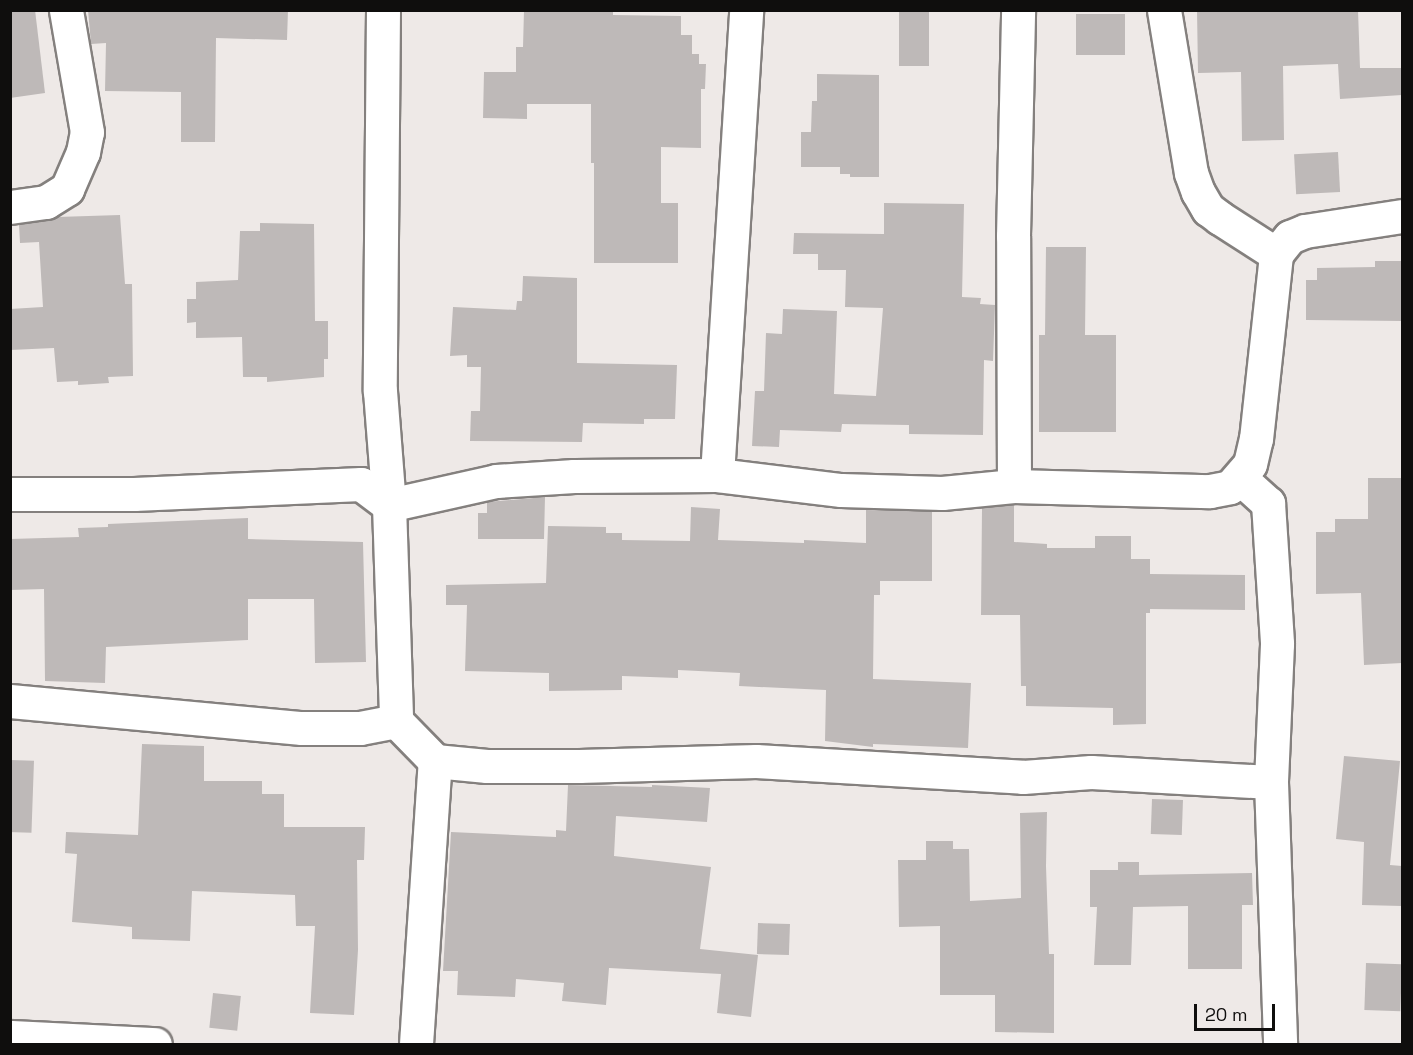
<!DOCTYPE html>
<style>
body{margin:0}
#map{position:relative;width:1413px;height:1055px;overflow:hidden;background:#eee9e7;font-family:"Space Grotesk",sans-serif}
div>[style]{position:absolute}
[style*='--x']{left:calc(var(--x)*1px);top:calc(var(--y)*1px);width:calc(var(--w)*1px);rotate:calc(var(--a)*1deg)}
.building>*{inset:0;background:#beb9b8;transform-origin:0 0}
.roads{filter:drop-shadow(2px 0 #84807e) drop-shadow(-2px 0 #84807e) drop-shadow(0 2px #84807e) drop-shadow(0 -2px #84807e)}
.minor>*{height:33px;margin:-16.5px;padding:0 16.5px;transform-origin:16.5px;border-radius:16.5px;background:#fff}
span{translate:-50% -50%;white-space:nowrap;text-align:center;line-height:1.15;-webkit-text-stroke:5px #eee9e7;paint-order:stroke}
.frame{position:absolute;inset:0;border:12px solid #0f0e0d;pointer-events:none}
.scale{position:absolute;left:1194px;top:1004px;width:81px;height:27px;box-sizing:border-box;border:3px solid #0f0e0d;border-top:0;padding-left:8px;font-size:18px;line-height:21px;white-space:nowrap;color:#0f0e0d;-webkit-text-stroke:4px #eee9e7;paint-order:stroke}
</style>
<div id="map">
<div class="building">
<div style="clip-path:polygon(10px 10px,35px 10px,45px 93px,10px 98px)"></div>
<div style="clip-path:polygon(88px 10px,288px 10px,287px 40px,216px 38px,215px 142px,181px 142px,181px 92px,105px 91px,106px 43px,91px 44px)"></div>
<div style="clip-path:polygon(524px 10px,613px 10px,613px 15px,681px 16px,681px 35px,692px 35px,692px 54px,699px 54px,699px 64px,706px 64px,705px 89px,701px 89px,701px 148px,661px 147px,661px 203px,678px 203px,678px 263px,594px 263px,594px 163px,591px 163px,591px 104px,527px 104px,527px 119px,483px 118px,484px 72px,516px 72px,516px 47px,523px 47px)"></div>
<div style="left:899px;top:10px;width:30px;height:56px"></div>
<div style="clip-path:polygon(1197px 10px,1358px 10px,1360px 68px,1402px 68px,1402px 95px,1340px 99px,1338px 64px,1283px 66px,1284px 140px,1242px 141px,1241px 72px,1198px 73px)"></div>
<div style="left:1076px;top:14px;width:49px;height:41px"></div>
<div style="clip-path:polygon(817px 74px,879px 75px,879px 177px,850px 177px,850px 174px,840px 174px,840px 167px,801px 167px,801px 132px,811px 132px,812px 101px,817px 101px)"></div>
<div style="left:1338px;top:152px;width:40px;height:44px;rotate:87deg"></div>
<div style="clip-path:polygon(884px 203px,964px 204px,962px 297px,981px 298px,980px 304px,995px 305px,993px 361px,984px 360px,983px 435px,909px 434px,909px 425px,842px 424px,841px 432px,780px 430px,779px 447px,752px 446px,755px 391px,764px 391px,766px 333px,782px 334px,783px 309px,837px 311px,834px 394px,876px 396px,883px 308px,845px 307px,846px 270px,818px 270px,818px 254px,793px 254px,794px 233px,884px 234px)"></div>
<div style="clip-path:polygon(120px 215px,125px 284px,132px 284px,133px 376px,108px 377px,109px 383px,78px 385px,78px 381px,57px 382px,54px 348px,10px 350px,10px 309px,43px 307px,39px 242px,20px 243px,19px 225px,57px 217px)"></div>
<div style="clip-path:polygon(260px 223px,314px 224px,315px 321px,328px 321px,328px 359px,324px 359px,324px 377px,267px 382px,267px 377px,243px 377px,242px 337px,196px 338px,196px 322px,187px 323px,187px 299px,196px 299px,196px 282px,238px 280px,240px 231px,260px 231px)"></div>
<div style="clip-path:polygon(1046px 247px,1086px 247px,1085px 335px,1116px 335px,1116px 432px,1039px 432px,1039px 335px,1045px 335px)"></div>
<div style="clip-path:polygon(1375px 261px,1402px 261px,1402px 321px,1306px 320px,1306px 280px,1317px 280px,1317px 268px,1375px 267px)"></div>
<div style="clip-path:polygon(523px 276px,577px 278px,577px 363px,677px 365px,675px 419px,644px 419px,644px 424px,583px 423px,582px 442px,470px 441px,471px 411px,480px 411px,481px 367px,467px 367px,467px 355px,450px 356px,453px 307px,516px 310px,517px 301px,522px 301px)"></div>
<div style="clip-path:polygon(1368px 478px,1402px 478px,1402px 663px,1364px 665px,1361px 593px,1316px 594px,1316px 532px,1335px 532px,1335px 519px,1368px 519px)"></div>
<div style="clip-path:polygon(545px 497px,544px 539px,478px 539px,478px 513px,487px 513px,487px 502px)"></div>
<div style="clip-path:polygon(1014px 505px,1014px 542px,1047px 544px,1047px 548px,1095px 548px,1095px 536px,1131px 536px,1131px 559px,1150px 559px,1150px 574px,1245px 575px,1245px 610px,1150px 609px,1150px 613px,1146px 613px,1146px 724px,1113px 725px,1113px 708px,1026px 706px,1026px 686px,1021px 686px,1020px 615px,981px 615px,982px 508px)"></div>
<div style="clip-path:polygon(691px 507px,720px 509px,718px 540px,804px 543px,804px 540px,866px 543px,866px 510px,932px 511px,932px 581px,880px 581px,880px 595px,874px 595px,873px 679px,971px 683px,968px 748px,873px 744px,873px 747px,825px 741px,826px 690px,739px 686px,740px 673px,678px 670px,678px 678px,622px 676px,622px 690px,549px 691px,549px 673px,465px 671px,467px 605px,446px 605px,446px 585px,546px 583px,548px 526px,606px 527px,606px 533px,622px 533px,622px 540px,690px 541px)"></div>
<div style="clip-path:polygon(248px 518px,248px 539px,363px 542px,366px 662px,315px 663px,314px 599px,248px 599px,248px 640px,106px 647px,105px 683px,45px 681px,44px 589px,10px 590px,10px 539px,79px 537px,78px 528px,108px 527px,108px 524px)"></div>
<div style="clip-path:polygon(142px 744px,204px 746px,204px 781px,262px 781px,262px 794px,284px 794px,284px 827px,365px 827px,364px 860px,357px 860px,358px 950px,354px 1015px,310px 1013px,315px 926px,296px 926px,295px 895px,192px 891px,190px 941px,132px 939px,132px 927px,72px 922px,77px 854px,65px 853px,66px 832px,138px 835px)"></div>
<div style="clip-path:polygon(1344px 756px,1400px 761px,1390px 865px,1402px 866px,1402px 906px,1362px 905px,1364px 842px,1336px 839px)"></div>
<div style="left:10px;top:760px;width:24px;height:72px;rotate:2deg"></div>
<div style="clip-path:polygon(568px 785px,652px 787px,652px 785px,710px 788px,707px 822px,616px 816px,614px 856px,711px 867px,700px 949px,758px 955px,751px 1017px,717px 1013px,721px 974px,609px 968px,606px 1005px,562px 1001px,564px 983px,516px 979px,515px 997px,457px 995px,458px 971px,443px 971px,451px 832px,556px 837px,556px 830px,566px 831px)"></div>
<div style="left:1152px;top:799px;width:31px;height:35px;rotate:2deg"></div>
<div style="clip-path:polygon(1047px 812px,1046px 866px,1049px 954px,1054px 954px,1054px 1033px,995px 1032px,995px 995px,940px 995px,940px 926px,899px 927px,898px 860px,926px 860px,926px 841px,953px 841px,953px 849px,969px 849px,970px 901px,1021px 898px,1020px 813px)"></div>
<div style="clip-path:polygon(1118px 862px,1139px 862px,1139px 875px,1252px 873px,1253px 905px,1242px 905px,1242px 969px,1188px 969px,1188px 906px,1133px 907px,1131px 965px,1094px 965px,1097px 907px,1090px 907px,1090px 870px,1118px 870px)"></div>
<div style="left:758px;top:923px;width:32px;height:31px;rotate:2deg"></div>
<div style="left:1366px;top:963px;width:36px;height:47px;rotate:2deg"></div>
<div style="left:213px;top:993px;width:28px;height:35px;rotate:6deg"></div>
</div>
<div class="roads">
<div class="minor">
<div style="--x:383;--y:10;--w:381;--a:90.5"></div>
<div style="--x:380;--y:391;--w:114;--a:85.5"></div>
<div style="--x:389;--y:505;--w:216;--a:88.1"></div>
<div style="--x:396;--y:721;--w:56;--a:45.7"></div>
<div style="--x:435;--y:761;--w:52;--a:5.5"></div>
<div style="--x:487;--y:766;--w:92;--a:0"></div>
<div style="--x:579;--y:766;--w:177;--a:-1.6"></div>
<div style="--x:756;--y:761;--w:267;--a:3.4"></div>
<div style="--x:1023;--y:777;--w:68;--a:-4.2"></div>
<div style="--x:1091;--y:772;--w:180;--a:3.2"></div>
<div style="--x:1164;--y:10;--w:165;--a:80.6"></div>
<div style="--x:1191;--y:173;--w:20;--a:70"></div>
<div style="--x:1198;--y:192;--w:20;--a:60"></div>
<div style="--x:1208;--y:209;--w:15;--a:37"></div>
<div style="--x:1220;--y:218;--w:67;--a:32.7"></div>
<div style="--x:10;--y:207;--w:36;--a:-8"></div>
<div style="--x:46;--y:202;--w:25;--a:-32"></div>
<div style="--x:67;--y:189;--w:40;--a:-66.6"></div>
<div style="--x:83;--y:152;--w:20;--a:-79"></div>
<div style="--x:87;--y:132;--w:124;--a:-99.8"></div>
<div style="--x:717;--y:475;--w:466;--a:-86.4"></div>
<div style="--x:1240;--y:478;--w:38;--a:42"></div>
<div style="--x:1268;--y:503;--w:141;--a:86.3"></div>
<div style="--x:1277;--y:644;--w:138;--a:92.5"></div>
<div style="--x:1271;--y:782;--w:262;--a:88"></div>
<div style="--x:1014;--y:486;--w:250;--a:-90.2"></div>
<div style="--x:1013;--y:236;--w:226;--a:-88.7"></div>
<div style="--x:10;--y:494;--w:124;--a:0"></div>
<div style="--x:134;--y:494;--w:227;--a:-2.5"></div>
<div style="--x:361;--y:484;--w:35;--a:37"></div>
<div style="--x:389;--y:505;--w:110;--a:-12.6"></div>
<div style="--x:496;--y:481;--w:78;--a:-3.7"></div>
<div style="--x:574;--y:476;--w:143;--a:-0.4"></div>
<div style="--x:717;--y:475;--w:125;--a:6.9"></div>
<div style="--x:841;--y:490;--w:101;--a:1.7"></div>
<div style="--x:942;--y:493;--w:72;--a:-5.6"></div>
<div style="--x:1014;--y:486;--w:196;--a:1.5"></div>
<div style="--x:1210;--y:491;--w:20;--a:-11"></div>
<div style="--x:1230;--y:487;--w:30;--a:-49"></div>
<div style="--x:1250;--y:464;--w:26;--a:-77"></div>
<div style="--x:1256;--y:439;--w:186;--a:-83.8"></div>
<div style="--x:1276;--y:254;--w:22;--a:-51"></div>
<div style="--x:1290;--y:237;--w:16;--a:-22"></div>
<div style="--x:1305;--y:231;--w:98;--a:-8.8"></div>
<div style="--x:10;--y:701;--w:293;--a:5.3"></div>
<div style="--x:302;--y:728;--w:58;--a:0"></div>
<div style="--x:360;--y:728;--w:37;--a:-11"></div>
<div style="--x:10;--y:1037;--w:145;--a:2.8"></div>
<div style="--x:416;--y:1044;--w:284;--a:-86.2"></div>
</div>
</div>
<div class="frame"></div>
<div class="scale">20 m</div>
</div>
